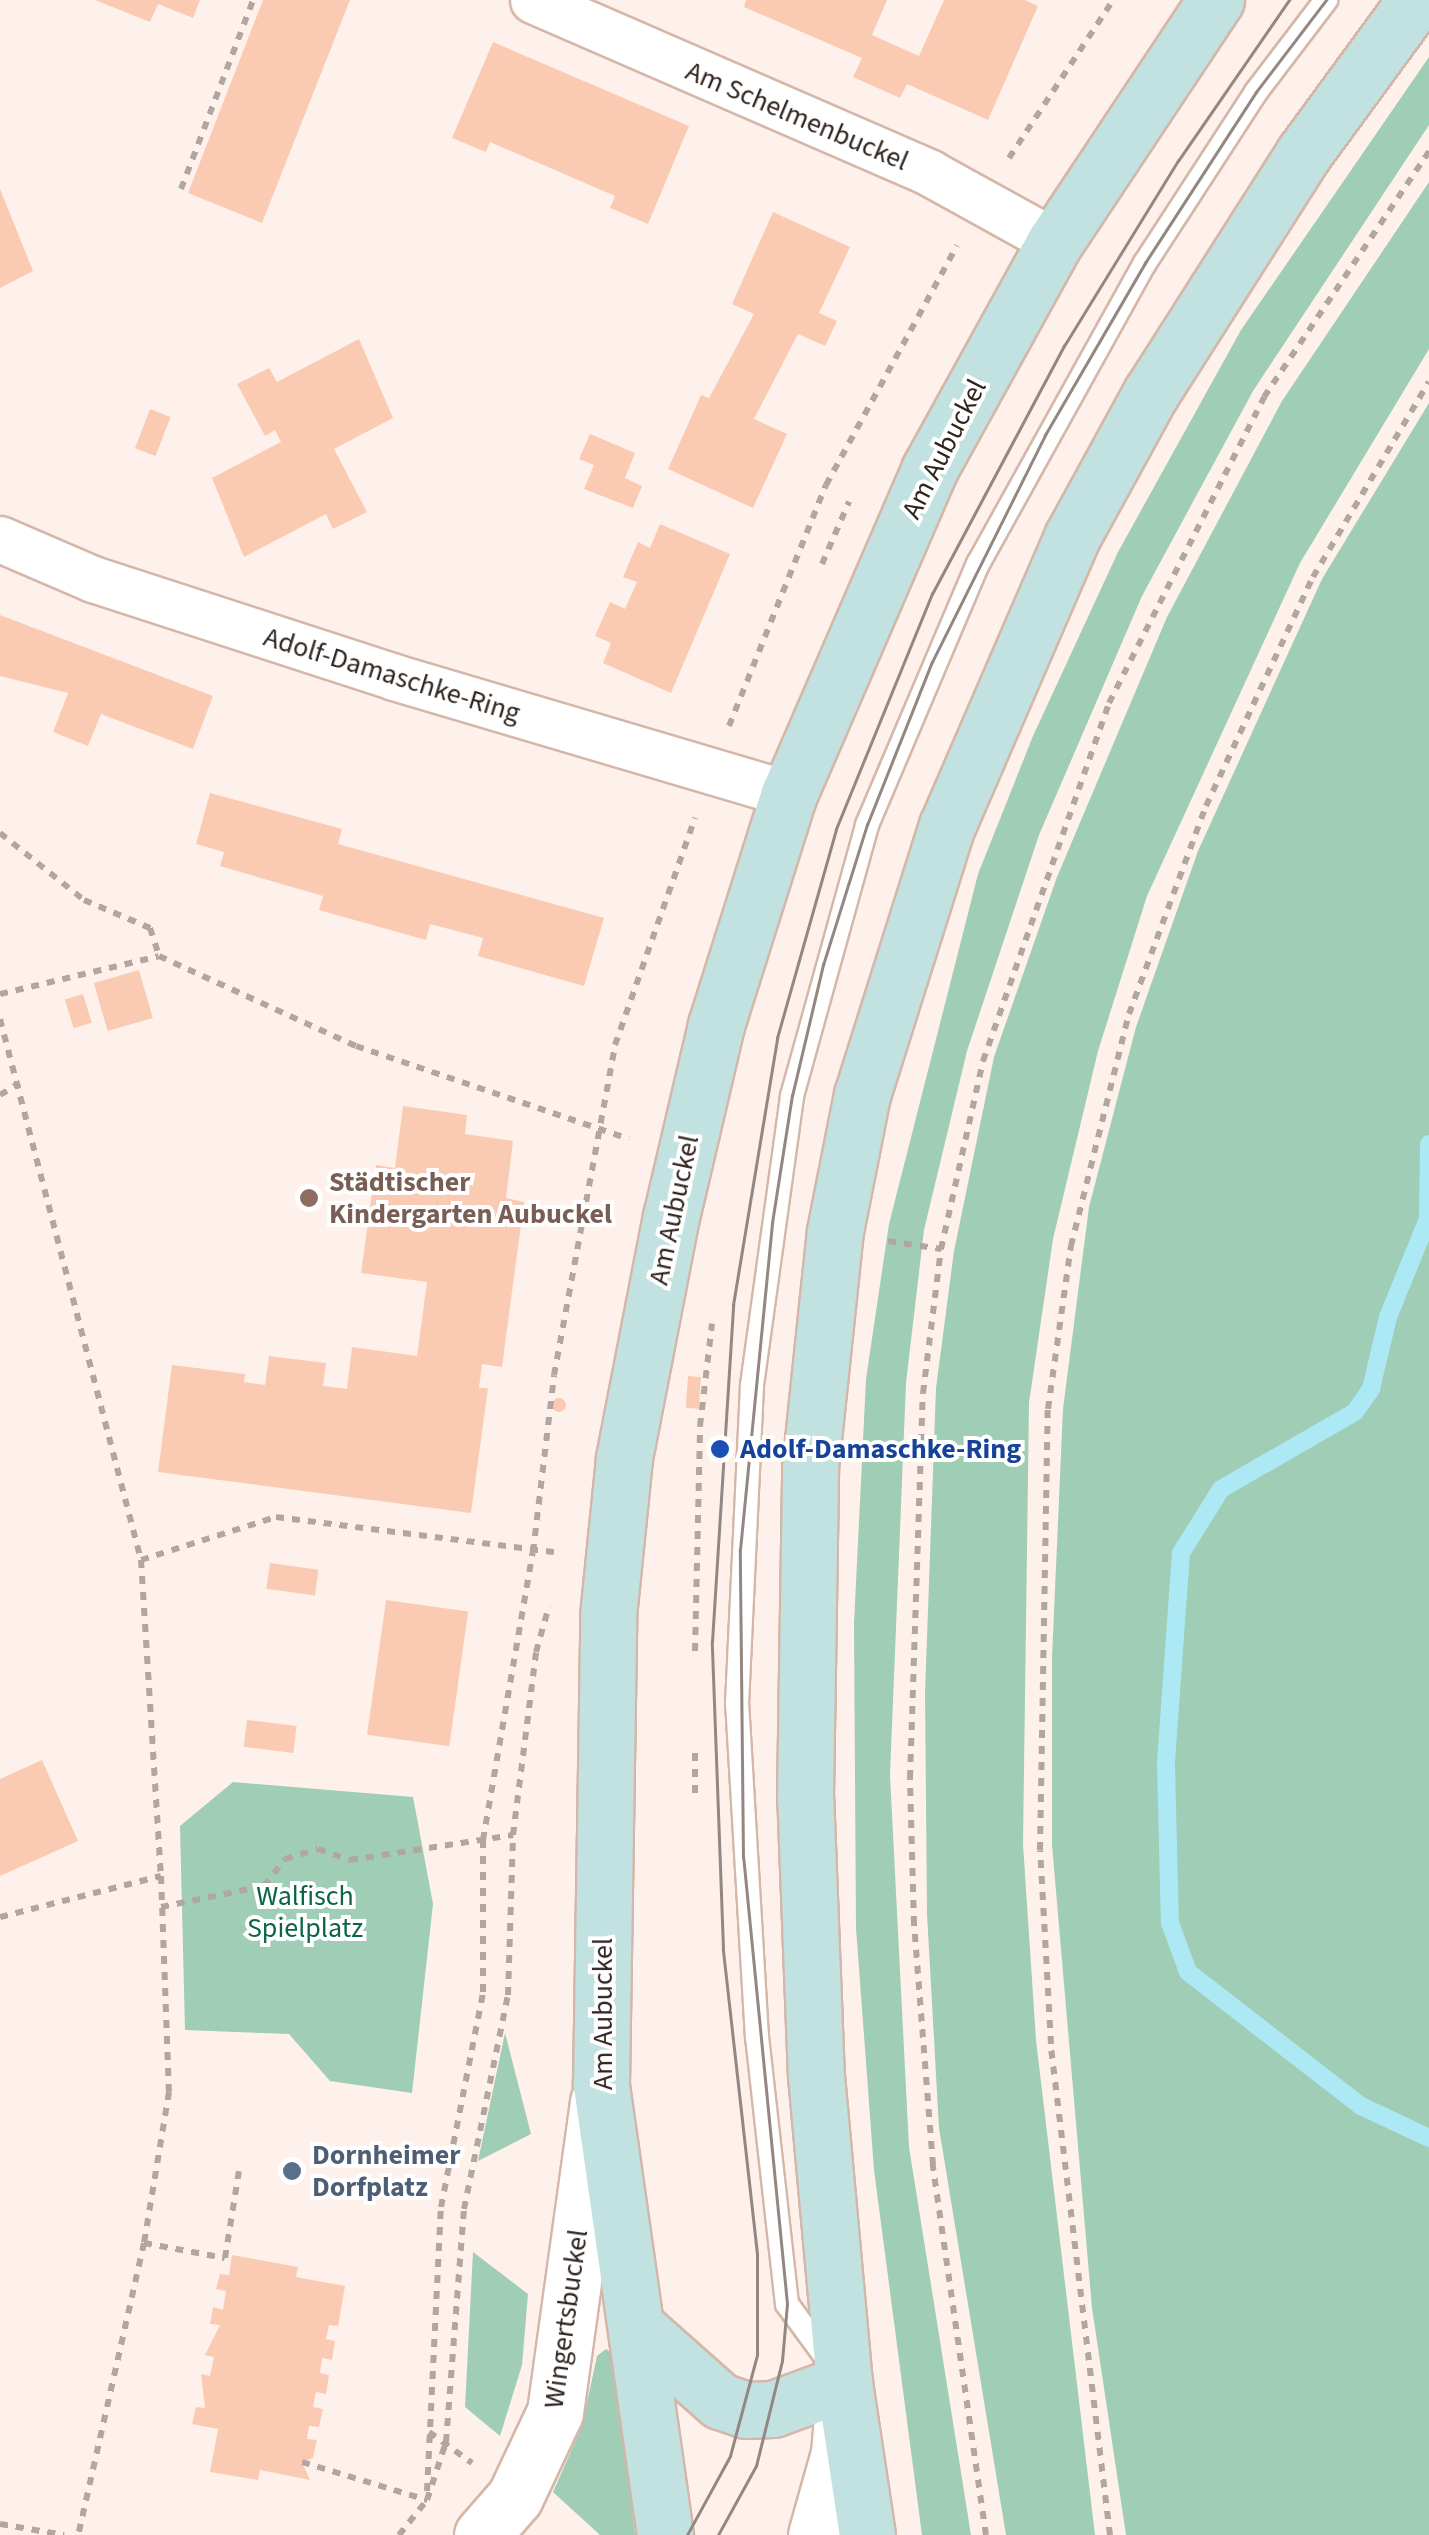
<!DOCTYPE html>
<meta charset="utf-8">
<style>
body{margin:0}
#map{position:relative;width:1429px;height:2535px;overflow:hidden;background:#fef1eb;font-family:"Source Sans 3",sans-serif}
div>[style]{position:absolute}
[style*='--x']{left:calc(var(--x)*1px);top:calc(var(--y)*1px);width:calc(var(--w)*1px);rotate:calc(var(--a)*1deg)}
.green>*{inset:0;background:#9fcdb5}
.stream>*{height:18px;margin:-9px;padding:0 9px;transform-origin:9px;border-radius:9px;background:#ace9f5}
.building>*{inset:0;background:#facbb2;transform-origin:0 0}
.round{border-radius:50%}
.path>*{height:6px;margin-top:-3px;transform-origin:0;background:repeating-linear-gradient(90deg,#b2a6a0 0 8px,transparent 0 16px)}
.roads{filter:drop-shadow(2px 0 #d4b7a8) drop-shadow(-2px 0 #d4b7a8) drop-shadow(0 2px #d4b7a8) drop-shadow(0 -2px #d4b7a8)}
.service>*{height:22px;margin:-11px;padding:0 11px;transform-origin:11px;border-radius:11px;background:#fff}
.minor>*{height:45px;margin:-22.5px;padding:0 22.5px;transform-origin:22.5px;border-radius:22.5px;background:#fff}
.tertiary>*{height:55px;margin:-27.5px;padding:0 27.5px;transform-origin:27.5px;border-radius:27.5px;background:#fff}
.secondary>*{height:55px;margin:-27.5px;padding:0 27.5px;transform-origin:27.5px;border-radius:27.5px;background:#c2e1e1}
.tram>*{height:2.5px;margin:-1.25px;padding:0 1.25px;transform-origin:1.25px;border-radius:1.25px;background:#938781}
.dots>*{width:28px;height:28px;translate:-50% -50%;box-sizing:border-box;border:5px solid #fff;border-radius:50%}
span{translate:-50% -50%;white-space:nowrap;text-align:center;line-height:1.15;-webkit-text-stroke:8px #fff;paint-order:stroke}
.street-label{font-size:28px;color:#2f241e}
.education-label{font-size:28px;color:#785e54;font-weight:700}
.left{translate:0 -50%;text-align:left}
.transit-label{font-size:28px;color:#164399;font-weight:700}
.park-label{font-size:28px;color:#0b6545}
.service-label{font-size:28px;color:#4e5e75;font-weight:700}
</style>
<div id="map">
<div class="green">
<div style="clip-path:polygon(1429px 57px,1429px 125px,1253px 391px,1142px 596px,1039px 835px,967px 1051px,924px 1230px,906px 1383px,890px 1775px,909px 2147px,971px 2535px,922px 2535px,874px 2170px,856px 1928px,854px 1624px,866px 1379px,889px 1224px,978px 874px,1033px 736px,1118px 552px,1241px 330px)"></div>
<div style="clip-path:polygon(1429px 182px,1429px 349px,1300px 563px,1147px 896px,1098px 1051px,1053px 1239px,1029px 1403px,1023px 1844px,1036px 2040px,1095px 2535px,1006px 2535px,939px 2128px,927px 1914px,925px 1693px,936px 1388px,954px 1251px,994px 1057px,1057px 877px,1167px 617px,1282px 401px)"></div>
<div style="clip-path:polygon(1429px 403px,1429px 2535px,1126px 2535px,1092px 2308px,1052px 1845px,1052px 1657px,1063px 1409px,1089px 1207px,1136px 1027px,1198px 851px,1322px 579px)"></div>
<div style="clip-path:polygon(233px 1782px,413px 1797px,433px 1904px,412px 2093px,330px 2081px,289px 2034px,185px 2030px,180px 1826px)"></div>
<div style="clip-path:polygon(505px 2033px,531px 2134px,478px 2161px)"></div>
<div style="clip-path:polygon(473px 2252px,528px 2294px,522px 2365px,500px 2436px,465px 2407px)"></div>
<div style="clip-path:polygon(606px 2349px,613px 2354px,635px 2535px,600px 2535px,553px 2492px,582px 2426px,597px 2356px)"></div>
</div>
<div class="stream">
<div style="--x:1429;--y:1144;--w:75;--a:90.8"></div>
<div style="--x:1428;--y:1219;--w:106;--a:112.2"></div>
<div style="--x:1388;--y:1317;--w:74;--a:103.3"></div>
<div style="--x:1371;--y:1389;--w:28;--a:125"></div>
<div style="--x:1355;--y:1412;--w:155;--a:150.1"></div>
<div style="--x:1221;--y:1489;--w:75;--a:122"></div>
<div style="--x:1181;--y:1553;--w:212;--a:94.1"></div>
<div style="--x:1166;--y:1764;--w:159;--a:88.6"></div>
<div style="--x:1170;--y:1923;--w:52;--a:69.8"></div>
<div style="--x:1188;--y:1972;--w:219;--a:37.8"></div>
<div style="--x:1361;--y:2106;--w:75;--a:25.2"></div>
</div>
<div class="building">
<div style="clip-path:polygon(95px 0,200px 0,193px 18px,158px 4px,150px 22px)"></div>
<div style="clip-path:polygon(263px 0,350px 0,262px 223px,188px 193px)"></div>
<div style="clip-path:polygon(746px 0,887px 0,872px 35px,919px 56px,944px 0,1025px 0,1038px 6px,988px 120px,907px 84px,900px 98px,853px 77px,862px 58px,744px 7px)"></div>
<div style="clip-path:polygon(493px 42px,689px 126px,648px 224px,610px 208px,615px 196px,490px 142px,486px 152px,452px 138px)"></div>
<div style="clip-path:polygon(0 189px,33px 271px,0 288px)"></div>
<div style="clip-path:polygon(773px 212px,850px 247px,819px 313px,837px 321px,825px 346px,798px 334px,754px 419px,787px 434px,753px 508px,668px 469px,701px 395px,709px 398px,754px 314px,732px 304px)"></div>
<div style="clip-path:polygon(359px 339px,393px 418px,334px 449px,367px 512px,333px 529px,326px 514px,244px 557px,212px 478px,281px 442px,275px 430px,265px 436px,237px 384px,269px 368px,277px 382px)"></div>
<div style="left:150px;top:409px;width:22px;height:42px;rotate:21deg"></div>
<div style="clip-path:polygon(590px 434px,635px 453px,625px 478px,642px 486px,633px 508px,584px 489px,594px 465px,579px 459px)"></div>
<div style="clip-path:polygon(660px 524px,730px 554px,671px 693px,603px 663px,611px 643px,595px 636px,610px 602px,625px 609px,637px 582px,623px 577px,638px 542px,650px 548px)"></div>
<div style="clip-path:polygon(0 615px,213px 696px,193px 749px,101px 714px,88px 746px,53px 732px,68px 693px,0 676px)"></div>
<div style="clip-path:polygon(210px 793px,342px 829px,338px 844px,604px 918px,584px 986px,478px 956px,483px 938px,430px 924px,426px 940px,319px 910px,323px 896px,220px 866px,224px 852px,196px 844px)"></div>
<div style="left:139px;top:970px;width:50px;height:47px;rotate:74deg"></div>
<div style="left:83px;top:994px;width:30px;height:19px;rotate:73deg"></div>
<div style="clip-path:polygon(403px 1106px,467px 1115px,465px 1134px,513px 1141px,506px 1198px,524px 1202px,502px 1367px,482px 1364px,479px 1388px,488px 1388px,471px 1513px,158px 1472px,172px 1365px,245px 1374px,244px 1382px,265px 1385px,269px 1356px,326px 1363px,323px 1386px,347px 1389px,352px 1347px,417px 1356px,427px 1282px,361px 1273px,376px 1165px,395px 1168px)"></div>
<div style="left:688px;top:1376px;width:13px;height:32px;rotate:4deg"></div>
<div class="round" style="left:552px;top:1398px;width:14px;height:14px"></div>
<div style="left:270px;top:1563px;width:49px;height:26px;rotate:8deg"></div>
<div style="left:386px;top:1600px;width:83px;height:136px;rotate:8deg"></div>
<div style="left:247px;top:1720px;width:50px;height:27px;rotate:7deg"></div>
<div style="clip-path:polygon(42px 1760px,78px 1841px,0 1876px,0 1779px)"></div>
<div style="clip-path:polygon(232px 2255px,298px 2267px,296px 2277px,345px 2286px,338px 2326px,329px 2325px,326px 2339px,335px 2341px,332px 2360px,322px 2358px,320px 2373px,329px 2375px,326px 2394px,316px 2392px,313px 2407px,323px 2409px,319px 2427px,309px 2426px,307px 2439px,317px 2440px,313px 2458px,302px 2462px,310px 2480px,260px 2470px,258px 2480px,210px 2472px,218px 2429px,192px 2424px,196px 2407px,205px 2408px,201px 2374px,210px 2376px,214px 2357px,205px 2355px,220px 2325px,210px 2324px,213px 2307px,223px 2310px,226px 2291px,216px 2289px,220px 2274px,229px 2275px)"></div>
</div>
<div class="path">
<div style="--x:1009;--y:158;--w:189;--a:-56.6"></div>
<div style="--x:181;--y:189;--w:202;--a:-69.1"></div>
<div style="--x:822;--y:564;--w:68;--a:-66.5"></div>
<div style="--x:729;--y:726;--w:260;--a:-68.1"></div>
<div style="--x:826;--y:485;--w:273;--a:-61.3"></div>
<div style="--x:0;--y:833;--w:107;--a:38.6"></div>
<div style="--x:84;--y:900;--w:72;--a:23"></div>
<div style="--x:150;--y:928;--w:29;--a:72"></div>
<div style="--x:159;--y:956;--w:217;--a:24.6"></div>
<div style="--x:356;--y:1046;--w:288;--a:18.8"></div>
<div style="--x:0;--y:994;--w:163;--a:-13.4"></div>
<div style="--x:0;--y:1019;--w:559;--a:75.39"></div>
<div style="--x:141;--y:1560;--w:317;--a:86.4"></div>
<div style="--x:161;--y:1876;--w:216;--a:87.9"></div>
<div style="--x:169;--y:2092;--w:153;--a:99.4"></div>
<div style="--x:144;--y:2243;--w:299;--a:102.7"></div>
<div style="--x:0;--y:1095;--w:23;--a:-31"></div>
<div style="--x:888;--y:1241;--w:54;--a:8.6"></div>
<div style="--x:141;--y:1560;--w:142;--a:-17.7"></div>
<div style="--x:276;--y:1517;--w:287;--a:7.2"></div>
<div style="--x:695;--y:1651;--w:225;--a:-88.7"></div>
<div style="--x:700;--y:1426;--w:103;--a:-83.3"></div>
<div style="--x:695;--y:1753;--w:48;--a:90"></div>
<div style="--x:161;--y:1907;--w:105;--a:-11.5"></div>
<div style="--x:264;--y:1886;--w:34;--a:-52"></div>
<div style="--x:285;--y:1859;--w:34;--a:-17"></div>
<div style="--x:318;--y:1849;--w:34;--a:19"></div>
<div style="--x:350;--y:1860;--w:165;--a:-8.7"></div>
<div style="--x:0;--y:1917;--w:166;--a:-14.3"></div>
<div style="--x:144;--y:2243;--w:82;--a:10.5"></div>
<div style="--x:225;--y:2258;--w:88;--a:-80.9"></div>
<div style="--x:429;--y:2432;--w:53;--a:35.8"></div>
<div style="--x:302;--y:2462;--w:131;--a:16.9"></div>
<div style="--x:427;--y:2491;--w:284;--a:-87.2"></div>
<div style="--x:441;--y:2207;--w:219;--a:-78.9"></div>
<div style="--x:483;--y:1992;--w:152;--a:-90"></div>
<div style="--x:483;--y:1840;--w:292;--a:-80.2"></div>
<div style="--x:533;--y:1552;--w:178;--a:-83.2"></div>
<div style="--x:554;--y:1375;--w:336;--a:-79.5"></div>
<div style="--x:615;--y:1045;--w:241;--a:-70.6"></div>
<div style="--x:0;--y:2524;--w:65;--a:9.8"></div>
<div style="--x:399;--y:2535;--w:45;--a:-51.3"></div>
<div style="--x:427;--y:2500;--w:61;--a:-71.9"></div>
<div style="--x:446;--y:2442;--w:234;--a:-85.6"></div>
<div style="--x:464;--y:2209;--w:218;--a:-78.4"></div>
<div style="--x:508;--y:1995;--w:160;--a:-88.2"></div>
<div style="--x:513;--y:1835;--w:184;--a:-82.8"></div>
<div style="--x:536;--y:1652;--w:48;--a:-74.2"></div>
<div style="--x:986;--y:2535;--w:374;--a:-98.2"></div>
<div style="--x:933;--y:2165;--w:242;--a:-94.5"></div>
<div style="--x:914;--y:1924;--w:146;--a:-91.6"></div>
<div style="--x:910;--y:1778;--w:385;--a:-88.1"></div>
<div style="--x:923;--y:1393;--w:145;--a:-82.9"></div>
<div style="--x:941;--y:1249;--w:193;--a:-77.4"></div>
<div style="--x:983;--y:1061;--w:380;--a:-70.6"></div>
<div style="--x:1109;--y:703;--w:343;--a:-63.1"></div>
<div style="--x:1264;--y:397;--w:296;--a:-56.1"></div>
<div style="--x:1110;--y:2535;--w:495;--a:-96.9"></div>
<div style="--x:1051;--y:2044;--w:194;--a:-93.2"></div>
<div style="--x:1040;--y:1850;--w:441;--a:-89"></div>
<div style="--x:1048;--y:1409;--w:165;--a:-82"></div>
<div style="--x:1071;--y:1246;--w:239;--a:-76"></div>
<div style="--x:1129;--y:1014;--w:222;--a:-69.7"></div>
<div style="--x:1206;--y:806;--w:253;--a:-65"></div>
<div style="--x:1313;--y:577;--w:227;--a:-59.3"></div>
</div>
<div class="roads">
<div class="service">
<div style="--x:831;--y:2364;--w:74;--a:-126.3"></div>
<div style="--x:787;--y:2304;--w:268;--a:-96.4"></div>
<div style="--x:757;--y:2038;--w:335;--a:-93.4"></div>
<div style="--x:737;--y:1704;--w:319;--a:-87.3"></div>
<div style="--x:752;--y:1385;--w:292;--a:-82.1"></div>
<div style="--x:792;--y:1096;--w:281;--a:-74.5"></div>
<div style="--x:867;--y:825;--w:284;--a:-67"></div>
<div style="--x:978;--y:564;--w:344;--a:-61"></div>
<div style="--x:1145;--y:263;--w:204;--a:-57"></div>
<div style="--x:1256;--y:92;--w:116;--a:-52.7"></div>
</div>
<div class="minor">
<div style="--x:533;--y:0;--w:433;--a:23.5"></div>
<div style="--x:930;--y:173;--w:143;--a:28.9"></div>
<div style="--x:0;--y:539;--w:101;--a:23.3"></div>
<div style="--x:93;--y:579;--w:317;--a:18"></div>
<div style="--x:394;--y:677;--w:412;--a:16.5"></div>
</div>
<div class="tertiary">
<div style="--x:482;--y:2535;--w:50;--a:-49"></div>
<div style="--x:515;--y:2497;--w:94;--a:-64.8"></div>
<div style="--x:555;--y:2412;--w:313;--a:-82.1"></div>
<div style="--x:816;--y:2535;--w:85;--a:-74.3"></div>
<div style="--x:839;--y:2453;--w:47;--a:-85.1"></div>
</div>
<div class="secondary">
<div style="--x:640;--y:2330;--w:107;--a:41.6"></div>
<div style="--x:720;--y:2401;--w:28;--a:19"></div>
<div style="--x:746;--y:2410;--w:27;--a:-2"></div>
<div style="--x:773;--y:2409;--w:76;--a:-20.1"></div>
<div style="--x:665;--y:2535;--w:456;--a:-98.1"></div>
<div style="--x:601;--y:2084;--w:468;--a:-89.1"></div>
<div style="--x:608;--y:1616;--w:159;--a:-84.2"></div>
<div style="--x:624;--y:1458;--w:246;--a:-79"></div>
<div style="--x:671;--y:1217;--w:197;--a:-76.8"></div>
<div style="--x:716;--y:1025;--w:242;--a:-72.5"></div>
<div style="--x:789;--y:794;--w:353;--a:-66.6"></div>
<div style="--x:929;--y:470;--w:260;--a:-61.1"></div>
<div style="--x:1055;--y:242;--w:291;--a:-56.4"></div>
<div style="--x:867;--y:2535;--w:154;--a:-98.6"></div>
<div style="--x:844;--y:2383;--w:306;--a:-95.2"></div>
<div style="--x:816;--y:2078;--w:281;--a:-92.2"></div>
<div style="--x:805;--y:1797;--w:329;--a:-89.1"></div>
<div style="--x:810;--y:1468;--w:238;--a:-84"></div>
<div style="--x:835;--y:1231;--w:139;--a:-78.8"></div>
<div style="--x:862;--y:1095;--w:282;--a:-72.5"></div>
<div style="--x:947;--y:826;--w:315;--a:-66.6"></div>
<div style="--x:1072;--y:537;--w:164;--a:-61.3"></div>
<div style="--x:1151;--y:393;--w:285;--a:-57.5"></div>
<div style="--x:1304;--y:153;--w:190;--a:-53.8"></div>
</div>
</div>
<div class="tram">
<div style="--x:687;--y:2535;--w:90;--a:-61.4"></div>
<div style="--x:730;--y:2456;--w:105;--a:-75"></div>
<div style="--x:757;--y:2355;--w:101;--a:-90"></div>
<div style="--x:757;--y:2254;--w:307;--a:-96.4"></div>
<div style="--x:723;--y:1949;--w:307;--a:-92.1"></div>
<div style="--x:712;--y:1642;--w:338;--a:-86.4"></div>
<div style="--x:733;--y:1305;--w:271;--a:-80.6"></div>
<div style="--x:777;--y:1038;--w:217;--a:-74.2"></div>
<div style="--x:836;--y:829;--w:254;--a:-67.8"></div>
<div style="--x:932;--y:594;--w:281;--a:-62"></div>
<div style="--x:1064;--y:346;--w:217;--a:-58.4"></div>
<div style="--x:1178;--y:161;--w:196;--a:-55.4"></div>
<div style="--x:718;--y:2535;--w:79;--a:-61.2"></div>
<div style="--x:756;--y:2466;--w:108;--a:-76.1"></div>
<div style="--x:782;--y:2361;--w:57;--a:-85"></div>
<div style="--x:787;--y:2304;--w:448;--a:-95.6"></div>
<div style="--x:743;--y:1858;--w:308;--a:-90.6"></div>
<div style="--x:740;--y:1550;--w:329;--a:-84.4"></div>
<div style="--x:772;--y:1223;--w:129;--a:-81.1"></div>
<div style="--x:792;--y:1096;--w:135;--a:-76.7"></div>
<div style="--x:823;--y:965;--w:147;--a:-72.6"></div>
<div style="--x:867;--y:825;--w:175;--a:-68.3"></div>
<div style="--x:932;--y:662;--w:254;--a:-63.5"></div>
<div style="--x:1045;--y:435;--w:199;--a:-59.8"></div>
<div style="--x:1145;--y:263;--w:204;--a:-57"></div>
<div style="--x:1256;--y:92;--w:116;--a:-52.7"></div>
</div>
<div class="dots">
<div style="left:309px;top:1198px;background:#8d6e63"></div>
<div style="left:720px;top:1449px;background:#1a4fb4"></div>
<div style="left:292px;top:2171px;background:#5c6f8a"></div>
</div>
<div class="street-label">
<span style="left:797px;top:116px;rotate:23deg">Am Schelmenbuckel</span>
<span style="left:944px;top:449px;rotate:-63deg">Am Aubuckel</span>
<span style="left:392px;top:675px;rotate:17deg">Adolf-Damaschke-Ring</span>
<span style="left:674px;top:1210px;rotate:-78deg">Am Aubuckel</span>
<span style="left:603px;top:2014px;rotate:-90deg">Am Aubuckel</span>
<span style="left:566px;top:2319px;rotate:-82deg">Wingertsbuckel</span>
</div>
<div class="education-label">
<span class="left" style="left:329px;top:1198px">Städtischer<br>Kindergarten Aubuckel</span>
</div>
<div class="transit-label">
<span class="left" style="left:740px;top:1449px">Adolf-Damaschke-Ring</span>
</div>
<div class="park-label">
<span style="left:305px;top:1912px">Walfisch<br>Spielplatz</span>
</div>
<div class="service-label">
<span class="left" style="left:312px;top:2171px">Dornheimer<br>Dorfplatz</span>
</div>
</div>
